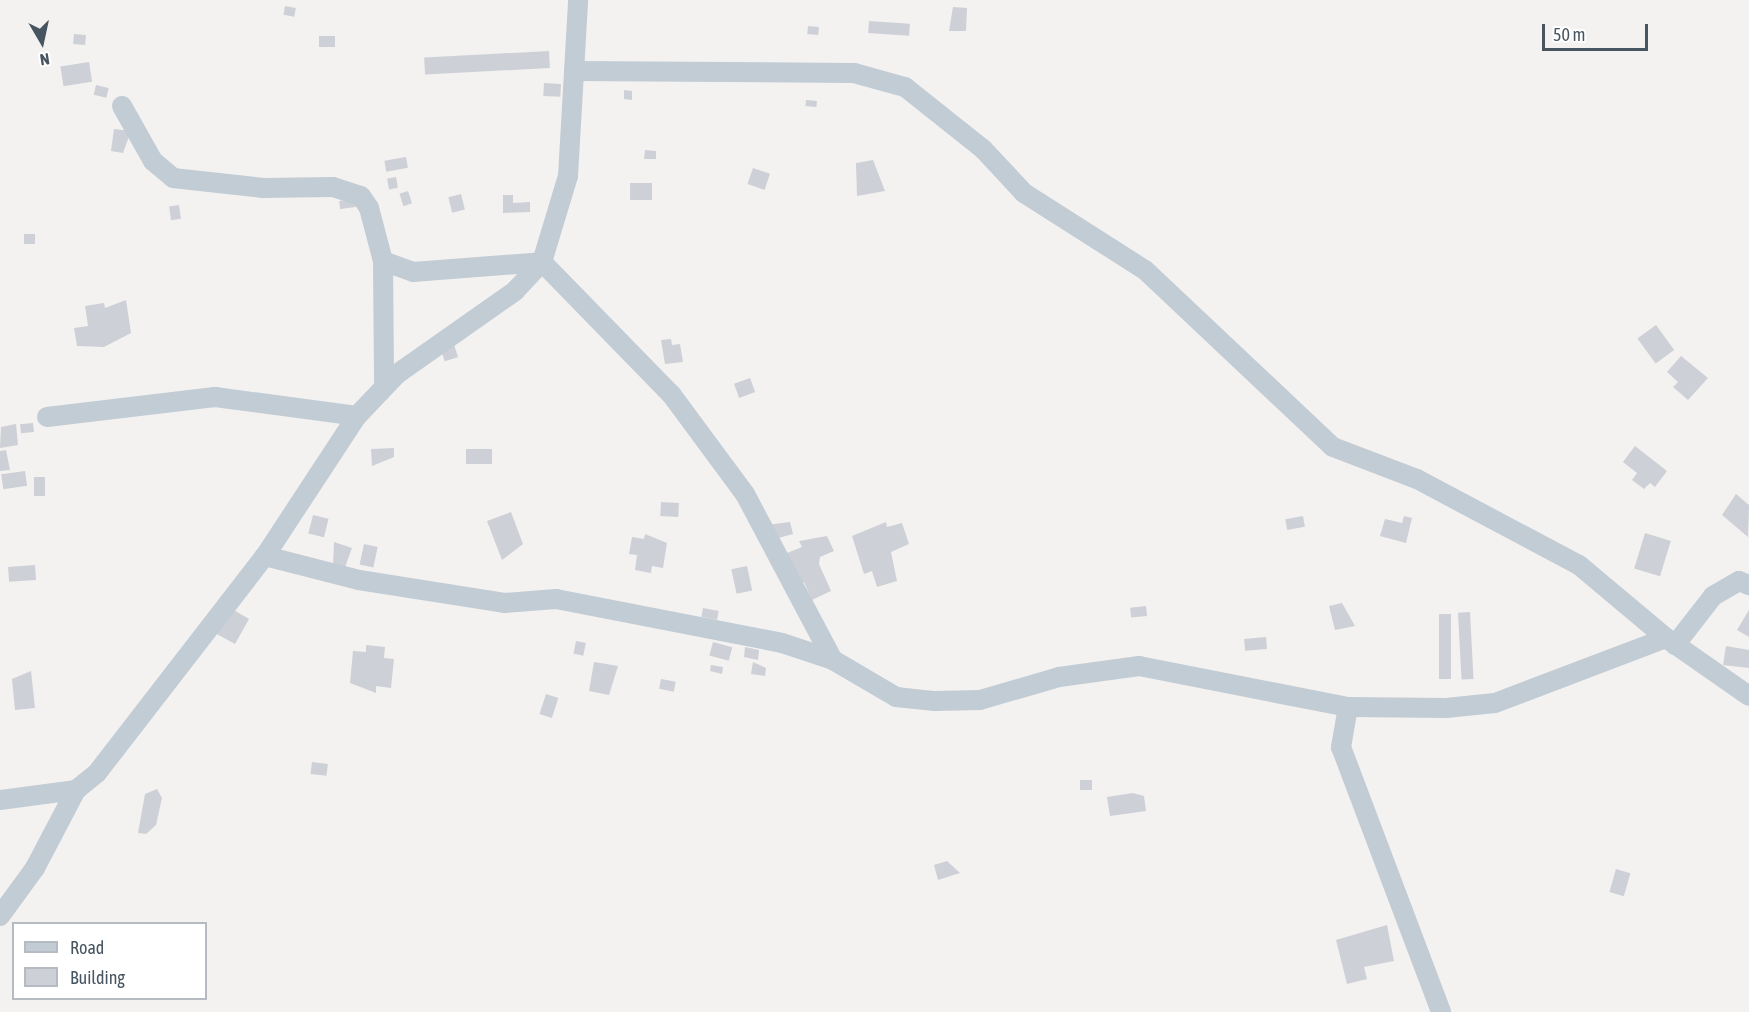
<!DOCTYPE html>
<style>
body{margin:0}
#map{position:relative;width:1749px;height:1012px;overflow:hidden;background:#f4f1f1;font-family:"Asap Condensed",sans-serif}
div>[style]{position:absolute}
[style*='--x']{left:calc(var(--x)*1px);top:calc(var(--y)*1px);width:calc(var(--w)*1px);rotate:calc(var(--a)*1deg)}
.building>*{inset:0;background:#cdd0d6;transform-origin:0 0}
.minor>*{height:20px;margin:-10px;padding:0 10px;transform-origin:10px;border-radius:10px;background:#c1ccd4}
span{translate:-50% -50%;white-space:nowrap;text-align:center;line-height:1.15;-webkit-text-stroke:4.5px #fff;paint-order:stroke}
.legend{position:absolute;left:12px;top:922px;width:195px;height:78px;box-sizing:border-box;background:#fff;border:2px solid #b5bbc0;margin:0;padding:8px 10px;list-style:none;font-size:18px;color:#475561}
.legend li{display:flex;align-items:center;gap:12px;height:30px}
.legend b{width:30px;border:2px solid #b5bbc0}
.north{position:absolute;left:12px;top:12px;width:60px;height:60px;-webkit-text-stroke:4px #fff;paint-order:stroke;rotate:171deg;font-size:16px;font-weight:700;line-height:24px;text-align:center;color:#475561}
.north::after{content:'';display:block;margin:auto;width:21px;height:27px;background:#475561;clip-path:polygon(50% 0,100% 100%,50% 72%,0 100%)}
.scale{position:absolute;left:1542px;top:24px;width:106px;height:27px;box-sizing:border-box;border:3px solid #475561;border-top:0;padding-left:8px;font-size:18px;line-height:21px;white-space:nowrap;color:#475561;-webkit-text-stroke:4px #fff;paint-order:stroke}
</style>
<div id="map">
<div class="building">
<div style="left:285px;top:6px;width:11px;height:9px;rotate:10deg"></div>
<div style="clip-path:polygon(953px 7px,967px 8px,966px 31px,949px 31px)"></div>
<div style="left:869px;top:21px;width:41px;height:12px;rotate:4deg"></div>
<div style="left:808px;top:26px;width:11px;height:8px;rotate:5deg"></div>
<div style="left:74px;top:34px;width:12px;height:10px;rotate:5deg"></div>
<div style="left:319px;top:36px;width:16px;height:11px"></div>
<div style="left:549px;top:51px;width:17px;height:125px;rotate:87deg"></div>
<div style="left:89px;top:62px;width:20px;height:29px;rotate:81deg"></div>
<div style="left:544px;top:83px;width:17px;height:13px;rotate:3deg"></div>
<div style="left:96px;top:85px;width:13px;height:10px;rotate:13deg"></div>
<div style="clip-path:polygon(624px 90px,632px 91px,632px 100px,624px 99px)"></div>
<div style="left:806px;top:100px;width:11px;height:6px;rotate:5deg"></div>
<div style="clip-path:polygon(114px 129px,131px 131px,123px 153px,111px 151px)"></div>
<div style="clip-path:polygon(645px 150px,656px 151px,656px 159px,644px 159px)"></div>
<div style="left:406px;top:157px;width:11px;height:22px;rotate:80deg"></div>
<div style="clip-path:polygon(873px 160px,885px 191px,857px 196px,856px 163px)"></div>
<div style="left:753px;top:168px;width:18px;height:17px;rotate:19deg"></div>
<div style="left:396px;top:177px;width:11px;height:9px;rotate:80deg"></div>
<div style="left:630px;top:183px;width:22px;height:17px"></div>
<div style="left:408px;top:191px;width:13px;height:9px;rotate:72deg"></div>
<div style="left:461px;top:194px;width:16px;height:13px;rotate:76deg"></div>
<div style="clip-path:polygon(503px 195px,513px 195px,513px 203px,530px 202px,530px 212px,503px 213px)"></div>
<div style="left:355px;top:199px;width:8px;height:16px;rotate:83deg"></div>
<div style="left:179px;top:205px;width:14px;height:10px;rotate:82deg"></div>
<div style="left:24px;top:234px;width:11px;height:10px"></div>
<div style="clip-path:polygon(126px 300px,131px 333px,104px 347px,77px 346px,74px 328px,88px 326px,85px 306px,104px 303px,105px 308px)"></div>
<div style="left:1656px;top:325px;width:31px;height:23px;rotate:54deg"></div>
<div style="clip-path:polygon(671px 339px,672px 345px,680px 344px,683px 362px,665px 364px,661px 340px)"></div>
<div style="left:453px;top:341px;width:17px;height:14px;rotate:73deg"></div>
<div style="clip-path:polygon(1681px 356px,1708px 378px,1688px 400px,1673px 387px,1678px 382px,1667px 372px)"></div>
<div style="left:750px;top:378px;width:15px;height:17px;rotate:70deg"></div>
<div style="left:33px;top:423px;width:9px;height:13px;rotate:84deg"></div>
<div style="clip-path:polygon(16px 424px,18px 445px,0 448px,1px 427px)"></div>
<div style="clip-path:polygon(1635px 446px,1667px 471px,1655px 487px,1650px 483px,1644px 489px,1632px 480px,1637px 473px,1623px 462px)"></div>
<div style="clip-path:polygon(394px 448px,394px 457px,372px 466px,371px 449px)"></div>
<div style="left:492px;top:449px;width:15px;height:26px;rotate:90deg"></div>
<div style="clip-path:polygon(6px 450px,10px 470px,0 471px,0 451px)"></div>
<div style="left:25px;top:471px;width:15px;height:24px;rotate:82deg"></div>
<div style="left:34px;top:477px;width:11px;height:19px"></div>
<div style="clip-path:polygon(1736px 494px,1749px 505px,1748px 537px,1722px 515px)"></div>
<div style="left:661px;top:502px;width:18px;height:14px;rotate:3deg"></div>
<div style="clip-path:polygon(511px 512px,523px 544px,502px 560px,487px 521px)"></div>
<div style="left:313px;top:515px;width:16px;height:19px;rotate:14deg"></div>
<div style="left:1303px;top:516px;width:11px;height:18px;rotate:80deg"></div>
<div style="clip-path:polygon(1404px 516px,1412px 518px,1406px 543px,1380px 536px,1385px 519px,1402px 523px)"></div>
<div style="clip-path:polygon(790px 522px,793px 534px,771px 540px,767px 525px)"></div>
<div style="clip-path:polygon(886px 522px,887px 527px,902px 523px,909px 544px,891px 552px,897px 581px,877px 587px,872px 571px,864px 574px,852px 536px)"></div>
<div style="left:1645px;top:533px;width:27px;height:37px;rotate:17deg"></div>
<div style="clip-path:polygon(645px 534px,667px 543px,663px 568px,652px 566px,651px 573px,635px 570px,637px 555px,629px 554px,632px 537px,644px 539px)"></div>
<div style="clip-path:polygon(827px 536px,834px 551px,820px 557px,819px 564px,831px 591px,812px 600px,804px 582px,796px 586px,782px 555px,802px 547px,799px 541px)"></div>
<div style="clip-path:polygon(334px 542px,352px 548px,344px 570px,333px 567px)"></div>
<div style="left:364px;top:544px;width:14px;height:21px;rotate:12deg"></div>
<div style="left:35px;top:565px;width:15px;height:27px;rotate:86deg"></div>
<div style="left:747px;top:566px;width:25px;height:16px;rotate:78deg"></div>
<div style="clip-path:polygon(1342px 603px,1355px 626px,1335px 630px,1329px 606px)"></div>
<div style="left:1146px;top:606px;width:10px;height:16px;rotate:84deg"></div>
<div style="left:703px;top:608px;width:16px;height:9px;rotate:11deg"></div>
<div style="clip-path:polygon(232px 609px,249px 619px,235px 644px,213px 632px)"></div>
<div style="clip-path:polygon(1749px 610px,1749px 637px,1737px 630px)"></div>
<div style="left:1470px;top:612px;width:67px;height:12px;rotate:87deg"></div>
<div style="left:1439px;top:614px;width:12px;height:65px"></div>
<div style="left:1266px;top:637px;width:12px;height:22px;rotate:85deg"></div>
<div style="left:576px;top:641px;width:10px;height:13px;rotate:11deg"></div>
<div style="left:713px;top:642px;width:20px;height:14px;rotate:15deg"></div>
<div style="clip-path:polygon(366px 645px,385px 647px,384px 658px,394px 659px,391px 688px,376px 686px,376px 693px,350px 683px,353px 651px,366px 652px)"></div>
<div style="clip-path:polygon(1726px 646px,1749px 650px,1749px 668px,1723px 665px)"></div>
<div style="clip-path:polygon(745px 647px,759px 650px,758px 660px,744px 657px)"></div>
<div style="clip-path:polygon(594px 662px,618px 666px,609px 695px,589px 691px)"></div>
<div style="clip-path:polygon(753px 662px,766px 668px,765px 676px,751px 674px)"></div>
<div style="clip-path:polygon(711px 665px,723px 667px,722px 674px,710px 671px)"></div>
<div style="clip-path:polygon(31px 671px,35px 708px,15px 710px,12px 679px)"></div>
<div style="left:661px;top:679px;width:15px;height:10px;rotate:11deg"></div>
<div style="left:546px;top:694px;width:13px;height:21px;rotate:18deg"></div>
<div style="left:312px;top:762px;width:16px;height:12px;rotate:7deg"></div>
<div style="left:1080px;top:780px;width:12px;height:10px"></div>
<div style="clip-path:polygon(157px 789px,162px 798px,156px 825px,146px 834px,138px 833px,145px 794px)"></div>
<div style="clip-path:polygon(1133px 793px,1144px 796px,1146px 811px,1110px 816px,1107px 797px)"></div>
<div style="clip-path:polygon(947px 861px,960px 873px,938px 880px,934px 865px)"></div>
<div style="left:1616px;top:869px;width:15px;height:24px;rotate:16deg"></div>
<div style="clip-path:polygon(1387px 925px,1394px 961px,1364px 967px,1367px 979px,1347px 984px,1336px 940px)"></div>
</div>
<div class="minor">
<div style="--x:574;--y:71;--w:280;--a:0.4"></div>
<div style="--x:854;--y:73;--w:53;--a:15.4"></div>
<div style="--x:905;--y:87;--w:100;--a:38.5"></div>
<div style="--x:983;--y:149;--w:60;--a:47"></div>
<div style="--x:1024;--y:193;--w:143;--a:32.5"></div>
<div style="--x:1145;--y:270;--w:258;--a:43.3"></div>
<div style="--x:1333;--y:447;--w:90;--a:20.9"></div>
<div style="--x:1417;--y:479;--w:183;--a:28"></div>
<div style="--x:1579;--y:565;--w:114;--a:40"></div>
<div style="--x:1666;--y:638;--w:101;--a:34.9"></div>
<div style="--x:122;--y:106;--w:63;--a:60.6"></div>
<div style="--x:153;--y:161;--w:26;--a:40"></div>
<div style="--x:173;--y:178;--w:91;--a:6.3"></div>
<div style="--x:263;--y:188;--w:70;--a:-0.8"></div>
<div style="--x:333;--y:187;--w:29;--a:18"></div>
<div style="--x:361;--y:196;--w:14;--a:56"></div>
<div style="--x:369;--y:208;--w:55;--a:75.2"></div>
<div style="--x:383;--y:261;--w:126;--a:89.5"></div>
<div style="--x:383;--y:261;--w:32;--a:20"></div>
<div style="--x:413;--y:272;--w:129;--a:-4.4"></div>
<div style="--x:542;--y:262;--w:185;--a:45.7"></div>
<div style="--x:671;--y:394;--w:124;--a:53.5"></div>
<div style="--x:745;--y:494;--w:188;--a:62.1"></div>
<div style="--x:47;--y:417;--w:169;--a:-6.8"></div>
<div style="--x:215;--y:397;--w:143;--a:7.6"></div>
<div style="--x:265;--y:556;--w:97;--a:14.3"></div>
<div style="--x:359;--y:580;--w:147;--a:9"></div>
<div style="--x:504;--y:603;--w:52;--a:-4.4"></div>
<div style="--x:556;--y:599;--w:230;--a:11"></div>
<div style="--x:782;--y:643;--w:54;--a:18.4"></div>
<div style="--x:833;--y:660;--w:73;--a:30.4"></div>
<div style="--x:896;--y:697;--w:39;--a:6"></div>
<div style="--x:935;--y:701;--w:45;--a:-1.3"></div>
<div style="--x:980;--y:700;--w:82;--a:-16.2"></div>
<div style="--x:1059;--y:677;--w:81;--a:-7.8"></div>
<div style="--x:1139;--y:666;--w:213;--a:11.1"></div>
<div style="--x:1348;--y:707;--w:98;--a:0.6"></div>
<div style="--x:1446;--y:708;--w:49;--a:-5.8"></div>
<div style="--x:1495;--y:703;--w:183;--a:-20.8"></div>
<div style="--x:1675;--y:645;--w:62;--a:-52.2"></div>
<div style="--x:1713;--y:596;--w:30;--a:-30"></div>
<div style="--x:1739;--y:581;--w:11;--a:22"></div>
<div style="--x:1348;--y:707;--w:41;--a:99.9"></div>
<div style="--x:1341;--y:747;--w:283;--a:69.3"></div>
<div style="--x:0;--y:800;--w:77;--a:-7.5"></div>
<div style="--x:0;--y:916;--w:59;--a:-53.9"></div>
<div style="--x:35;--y:868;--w:88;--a:-62.3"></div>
<div style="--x:76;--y:790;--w:27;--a:-39"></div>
<div style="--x:97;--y:773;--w:274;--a:-52.3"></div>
<div style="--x:265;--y:556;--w:168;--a:-56.7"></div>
<div style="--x:357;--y:416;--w:58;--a:-46.4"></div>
<div style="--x:397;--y:374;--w:144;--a:-35.1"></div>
<div style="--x:515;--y:291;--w:40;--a:-47"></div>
<div style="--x:542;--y:262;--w:90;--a:-73.2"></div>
<div style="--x:568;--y:176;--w:176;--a:-86.7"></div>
</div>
<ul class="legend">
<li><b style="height:8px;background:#c1ccd4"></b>Road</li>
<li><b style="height:16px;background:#cdd0d6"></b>Building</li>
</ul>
<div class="north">N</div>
<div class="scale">50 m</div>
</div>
